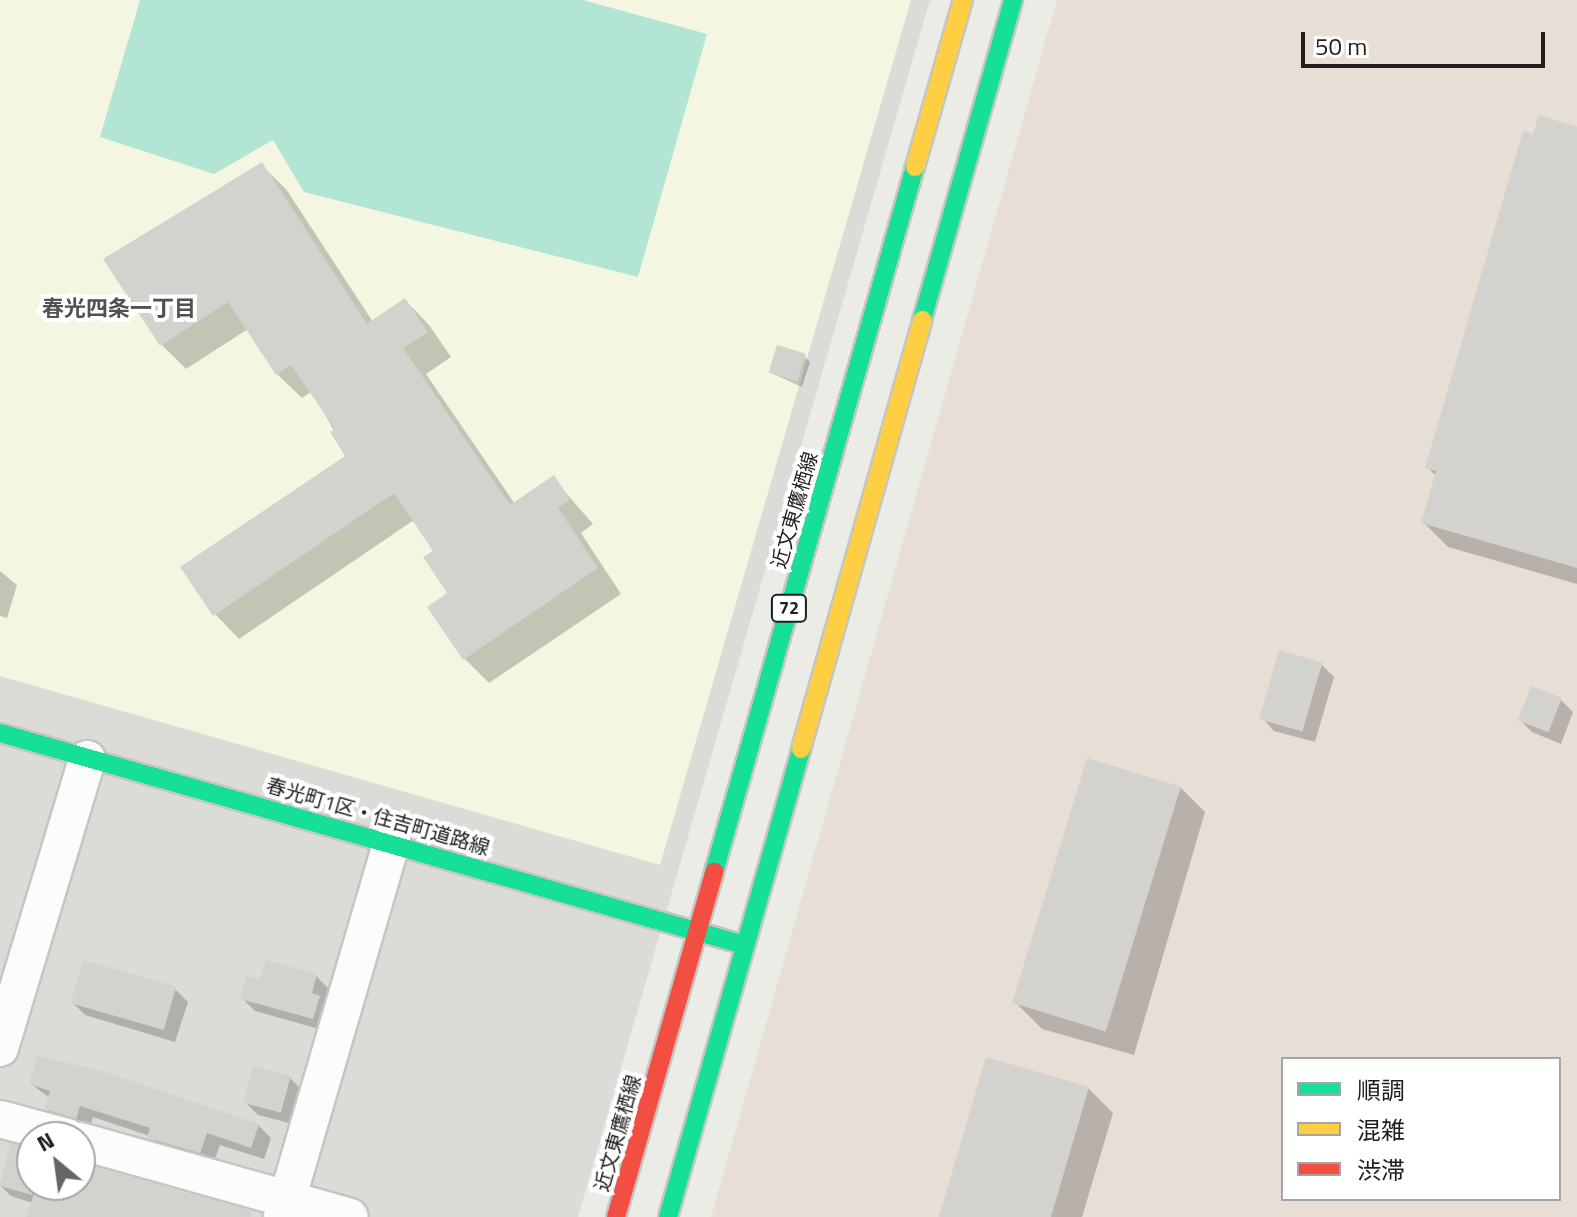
<!DOCTYPE html>
<meta charset="utf-8">
<style>
body{margin:0}
#map{position:relative;width:1577px;height:1217px;overflow:hidden;background:#ecece7;font-family:"Titillium Web","Noto Sans JP",sans-serif}
div>[style]{position:absolute}
[style*='--x']{left:calc(var(--x)*1px);top:calc(var(--y)*1px);width:calc(var(--w)*1px);rotate:calc(var(--a)*1deg)}
.residential>*{inset:0;background:#dbdbd8}
.education>*{inset:0;background:#f5f6e2}
.military>*{inset:0;background:#e7ded6}
.pitch>*{inset:0;background:#b2e5d4}
.shadow>*{inset:0;background:#0003}
.building>*{inset:0;background:#d3d2ce;transform-origin:0 0}
.roads{filter:drop-shadow(2px 0 #c5c5c3) drop-shadow(-2px 0 #c5c5c3) drop-shadow(0 2px #c5c5c3) drop-shadow(0 -2px #c5c5c3)}
.street>*{height:36px;margin:-18px;padding:0 18px;transform-origin:18px;border-radius:18px;background:#fcfcfb}
.fast>*{height:18px;margin:-9px;padding:0 9px;transform-origin:9px;border-radius:9px;background:#16e098}
.slow>*{height:18px;margin:-9px;padding:0 9px;transform-origin:9px;border-radius:9px;background:#ffcf43}
.jam>*{height:18px;margin:-9px;padding:0 9px;transform-origin:9px;border-radius:9px;background:#f24e42}
span{translate:-50% -50%;white-space:nowrap;text-align:center;line-height:1.15;-webkit-text-stroke:8px #fff;paint-order:stroke}
.shield-label span{padding:2px 6px;background:#fff;border:2px solid;border-radius:6px;-webkit-text-stroke-width:0}
.shield-label{font-size:18px;color:#1e1e1e;font-weight:700}
.street-label{font-size:20px;color:#1e1e1e}
.neighbourhood-label{font-size:22px;color:#515151;font-weight:700}
.legend{position:absolute;left:1281px;top:1057px;width:280px;height:144px;box-sizing:border-box;background:#fff;border:2px solid #a5a5a5;margin:0;padding:10px 14px;list-style:none;font-size:24px;color:#1e1e1e}
.legend li{display:flex;align-items:center;gap:16px;height:40px}
.legend b{width:40px;border:2px solid #a5a5a5}
.north{position:absolute;left:16px;top:1121px;width:80px;height:80px;box-sizing:border-box;background:#fff;border:2px solid #a5a5a5;border-radius:50%;rotate:331deg;font-size:22px;font-weight:700;line-height:32px;text-align:center;color:#1e1e1e}
.north::after{content:'';display:block;margin:auto;width:28px;height:36px;background:#666664;clip-path:polygon(50% 0,100% 100%,50% 72%,0 100%)}
.scale{position:absolute;left:1301px;top:32px;width:244px;height:36px;box-sizing:border-box;border:4px solid #1e1e1e;border-top:0;padding-left:10px;font-size:24px;line-height:28px;white-space:nowrap;color:#1e1e1e;-webkit-text-stroke:6px #fff;paint-order:stroke}
</style>
<div id="map">
<div class="residential">
<div style="clip-path:polygon(evenodd,0 0,930px 0,578px 1217px,0 1217px,0 0,32px 1137px,80px 1137px,80px 1185px,32px 1185px,32px 1137px)"></div>
</div>
<div class="education">
<div style="clip-path:polygon(0 0,911px 0,660px 865px,0 676px)"></div>
</div>
<div class="military">
<div style="clip-path:polygon(evenodd,1057px 0,1577px 0,1577px 1217px,711px 1217px,1057px 0,1283px 1059px,1559px 1059px,1559px 1199px,1283px 1199px,1283px 1059px)"></div>
</div>
<div class="pitch">
<div style="clip-path:polygon(140px 0,583px 0,707px 34px,638px 277px,304px 192px,273px 140px,214px 174px,100px 137px)"></div>
</div>
<div class="shadow">
<div style="clip-path:polygon(1577px 129px,1577px 584px,1448px 547px,1423px 522px,1437px 477px,1427px 467px,1534px 137px)"></div>
<div style="clip-path:polygon(261px 165px,286px 189px,373px 322px,405px 300px,429px 325px,451px 357px,426px 374px,515px 504px,553px 478px,593px 524px,581px 533px,621px 594px,489px 683px,465px 659px,430px 608px,450px 594px,435px 551px,414px 520px,239px 639px,215px 614px,348px 456px,312px 391px,302px 398px,277px 374px,248px 329px,186px 369px,162px 345px)"></div>
<div style="clip-path:polygon(804px 356px,810px 362px,802px 387px,771px 373px)"></div>
<div style="clip-path:polygon(0 571px,17px 585px,7px 618px,0 616px)"></div>
<div style="clip-path:polygon(1321px 664px,1334px 677px,1315px 742px,1274px 731px,1262px 718px)"></div>
<div style="clip-path:polygon(1561px 700px,1573px 712px,1561px 744px,1532px 732px,1519px 719px)"></div>
<div style="clip-path:polygon(1180px 787px,1205px 812px,1134px 1055px,1042px 1029px,1017px 1004px)"></div>
<div style="clip-path:polygon(316px 976px,329px 989px,325px 1003px,332px 1010px,326px 1031px,255px 1011px,242px 998px,262px 983px)"></div>
<div style="clip-path:polygon(175px 989px,188px 1002px,175px 1042px,85px 1015px,73px 1003px)"></div>
<div style="clip-path:polygon(290px 1078px,303px 1091px,293px 1124px,258px 1115px,245px 1102px)"></div>
<div style="clip-path:polygon(31px 1084px,258px 1125px,271px 1138px,264px 1159px,220px 1145px,213px 1164px,162px 1150px,150px 1136px,93px 1117px,89px 1130px,60px 1121px,47px 1109px,50px 1098px)"></div>
<div style="clip-path:polygon(1088px 1088px,1113px 1113px,1082px 1217px,941px 1217px)"></div>
<div style="clip-path:polygon(11px 1146px,32px 1152px,32px 1185px,80px 1185px,80px 1165px,218px 1204px,229px 1217px,28px 1217px,33px 1203px,11px 1196px,0 1185px)"></div>
</div>
<div class="building">
<div style="clip-path:polygon(1539px 115px,1577px 127px,1577px 568px,1421px 523px,1436px 471px,1425px 468px,1523px 131px,1533px 134px)"></div>
<div style="clip-path:polygon(262px 162px,367px 324px,405px 298px,428px 332px,403px 348px,510px 505px,554px 475px,570px 499px,558px 508px,598px 568px,463px 660px,427px 607px,447px 593px,423px 557px,433px 551px,394px 493px,213px 616px,180px 567px,345px 456px,330px 432px,335px 429px,291px 365px,276px 375px,228px 302px,160px 346px,103px 259px)"></div>
<div style="left:777px;top:345px;width:30px;height:29px;rotate:17deg"></div>
<div style="left:1279px;top:650px;width:45px;height:72px;rotate:16deg"></div>
<div style="left:1531px;top:686px;width:33px;height:37px;rotate:21deg"></div>
<div style="left:1087px;top:758px;width:98px;height:256px;rotate:17deg"></div>
<div style="left:83px;top:960px;width:97px;height:45px;rotate:16deg"></div>
<div style="clip-path:polygon(266px 960px,317px 974px,312px 993px,320px 996px,313px 1019px,240px 999px,246px 976px,260px 980px)"></div>
<div style="clip-path:polygon(37px 1056px,102px 1071px,259px 1124px,251px 1148px,207px 1133px,200px 1153px,147px 1138px,150px 1128px,80px 1106px,76px 1119px,45px 1109px,50px 1091px,29px 1084px)"></div>
<div style="clip-path:polygon(986px 1057px,1089px 1087px,1051px 1217px,939px 1217px)"></div>
<div style="left:253px;top:1066px;width:39px;height:38px;rotate:15deg"></div>
<div style="clip-path:polygon(10px 1143px,32px 1149px,32px 1195px,0 1186px)"></div>
<div style="clip-path:polygon(87px 1165px,252px 1211px,251px 1217px,26px 1217px,37px 1185px,81px 1185px)"></div>
</div>
<div class="roads">
<div class="street">
<div style="--x:0;--y:1048;--w:302;--a:-73.2"></div>
<div style="--x:0;--y:1119;--w:69;--a:15"></div>
<div style="--x:80;--y:1141;--w:280;--a:15.7"></div>
<div style="--x:282;--y:1217;--w:392;--a:-73.7"></div>
</div>
<div class="fast">
<div style="--x:922;--y:320;--w:333;--a:-74.1"></div>
<div style="--x:0;--y:733;--w:774;--a:15.9"></div>
<div style="--x:714;--y:872;--w:733;--a:-74.09"></div>
<div style="--x:668;--y:1217;--w:487;--a:-74.1"></div>
</div>
<div class="slow">
<div style="--x:915;--y:167;--w:174;--a:-74"></div>
<div style="--x:801;--y:749;--w:446;--a:-74.2"></div>
</div>
<div class="jam">
<div style="--x:616;--y:1217;--w:359;--a:-74.1"></div>
</div>
</div>
<div class="shield-label">
<span style="left:789px;top:608px">72</span>
</div>
<div class="street-label">
<span style="left:794px;top:510px;rotate:-74deg">近文東鷹栖線</span>
<span style="left:378px;top:816px;rotate:16deg">春光町1区・住吉町道路線</span>
<span style="left:617px;top:1133px;rotate:-74deg">近文東鷹栖線</span>
</div>
<div class="neighbourhood-label">
<span style="left:119px;top:309px">春光四条一丁目</span>
</div>
<ul class="legend">
<li><b style="height:10px;background:#16e098"></b>順調</li>
<li><b style="height:10px;background:#ffcf43"></b>混雑</li>
<li><b style="height:10px;background:#f24e42"></b>渋滞</li>
</ul>
<div class="north">N</div>
<div class="scale">50 m</div>
</div>
